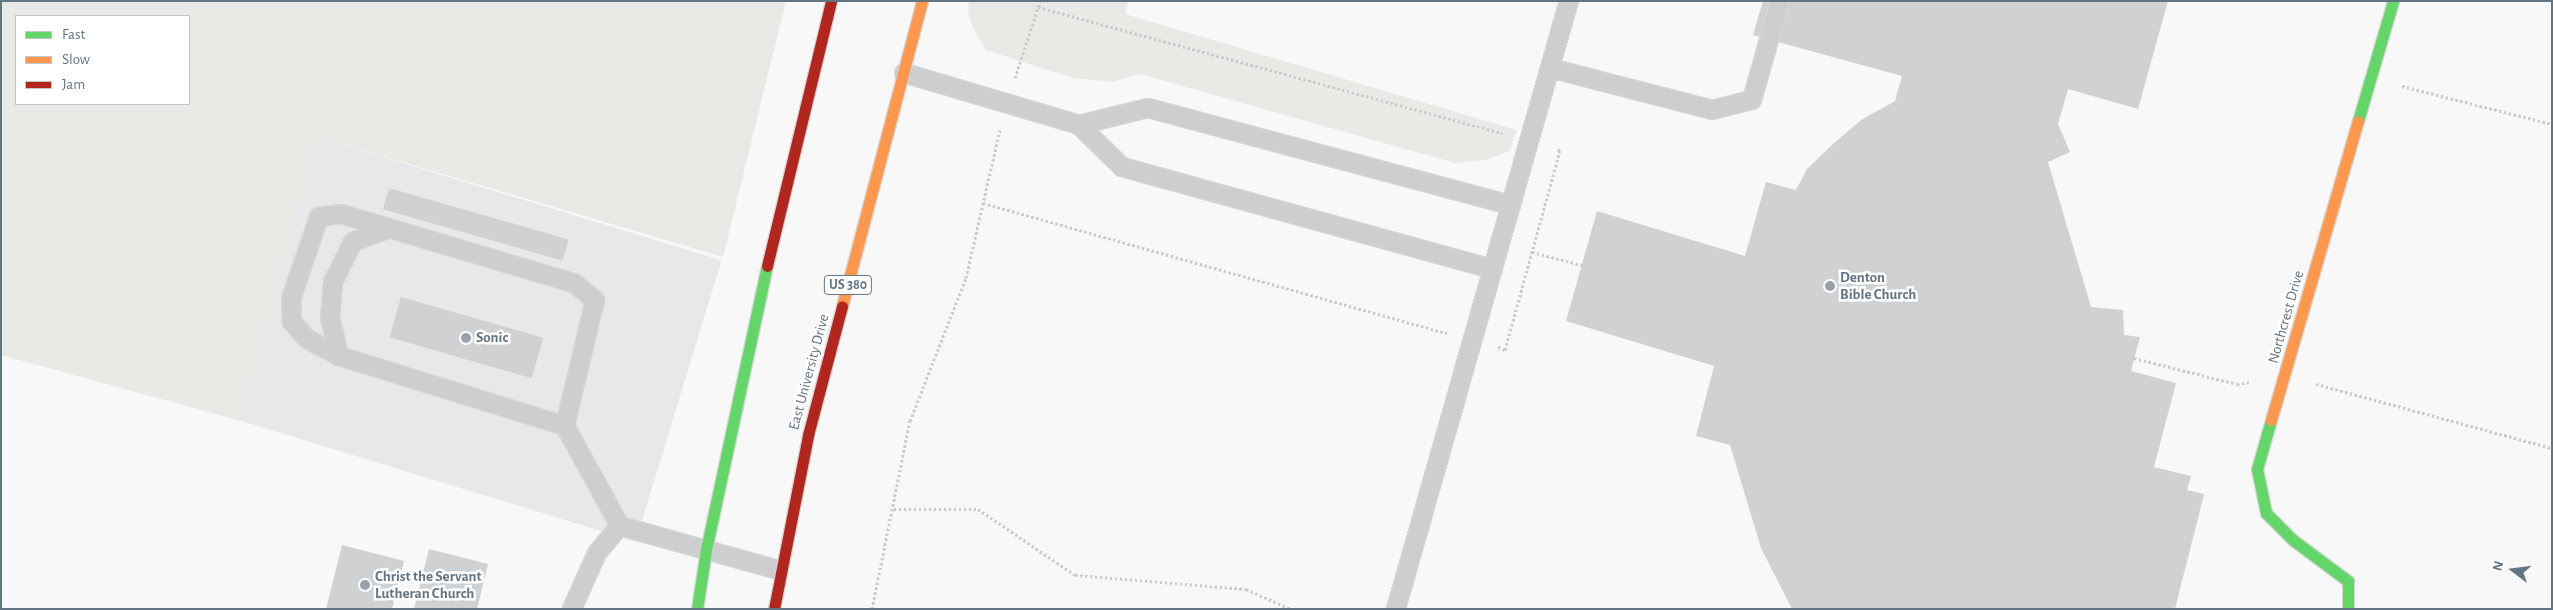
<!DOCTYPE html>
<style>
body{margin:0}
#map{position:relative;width:2553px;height:610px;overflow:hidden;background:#f8f8f8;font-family:"Alegreya Sans",sans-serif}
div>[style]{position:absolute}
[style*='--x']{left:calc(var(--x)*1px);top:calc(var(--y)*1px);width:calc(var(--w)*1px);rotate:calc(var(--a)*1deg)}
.built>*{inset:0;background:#e7e8e9;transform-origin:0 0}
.green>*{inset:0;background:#e7eae5}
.building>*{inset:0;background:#cfd1d3;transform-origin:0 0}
.path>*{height:3px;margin-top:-1.5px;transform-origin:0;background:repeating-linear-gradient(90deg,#cacbcc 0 2.5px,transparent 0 5px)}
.roads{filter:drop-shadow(1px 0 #d5d6d7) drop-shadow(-1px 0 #d5d6d7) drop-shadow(0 1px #d5d6d7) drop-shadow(0 -1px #d5d6d7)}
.lane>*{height:18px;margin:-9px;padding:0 9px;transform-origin:9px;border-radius:9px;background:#cdcecf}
.fast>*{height:11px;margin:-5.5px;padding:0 5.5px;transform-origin:5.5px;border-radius:5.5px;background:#63d668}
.slow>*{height:11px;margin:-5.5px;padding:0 5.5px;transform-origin:5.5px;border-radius:5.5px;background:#ff974d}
.jam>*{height:11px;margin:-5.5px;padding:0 5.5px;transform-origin:5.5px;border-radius:5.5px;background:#b3261e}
.dots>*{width:14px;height:14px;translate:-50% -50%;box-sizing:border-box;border:2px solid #fff;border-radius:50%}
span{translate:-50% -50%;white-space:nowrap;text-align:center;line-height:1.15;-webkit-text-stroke:5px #fff;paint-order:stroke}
.shield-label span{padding:1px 4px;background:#fff;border:1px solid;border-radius:4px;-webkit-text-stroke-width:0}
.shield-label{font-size:14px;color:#637483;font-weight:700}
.poi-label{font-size:15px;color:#637483;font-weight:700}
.left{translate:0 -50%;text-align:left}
.street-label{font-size:15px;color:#637483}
.frame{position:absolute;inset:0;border:2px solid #637483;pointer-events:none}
.legend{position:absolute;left:15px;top:15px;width:175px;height:90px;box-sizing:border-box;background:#fff;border:1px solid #c1c7cd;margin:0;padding:6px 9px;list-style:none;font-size:15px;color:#637483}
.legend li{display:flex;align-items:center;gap:10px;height:25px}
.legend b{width:25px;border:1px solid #c1c7cd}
.north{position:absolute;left:2488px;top:545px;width:50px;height:50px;-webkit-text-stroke:4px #fff;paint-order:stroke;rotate:285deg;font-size:14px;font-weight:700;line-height:20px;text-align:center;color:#637483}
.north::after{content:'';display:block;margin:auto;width:18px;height:22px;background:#637483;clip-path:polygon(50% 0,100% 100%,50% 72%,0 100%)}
</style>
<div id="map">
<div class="built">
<div style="left:318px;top:137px;width:422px;height:294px;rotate:17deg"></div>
</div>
<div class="green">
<div style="clip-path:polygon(evenodd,1px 1px,786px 1px,723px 257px,318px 137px,241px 421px,1px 355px,1px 1px,16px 16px,189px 16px,189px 104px,16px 104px,16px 16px)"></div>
<div style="clip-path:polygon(969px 1px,1128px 1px,1125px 14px,1517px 130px,1509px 151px,1486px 160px,1455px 163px,1140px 74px,1112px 82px,1073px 78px,986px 50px,974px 30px,968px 13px)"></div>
</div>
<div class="building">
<div style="clip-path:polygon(1763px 1px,2168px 1px,2138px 109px,2068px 89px,2058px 124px,2070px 152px,2048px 162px,2091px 307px,2123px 310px,2124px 335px,2140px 337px,2131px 371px,2176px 383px,2154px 467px,2191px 476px,2187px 490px,2204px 494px,2175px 609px,1792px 609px,1761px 548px,1730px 445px,1696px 436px,1714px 366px,1566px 321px,1597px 211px,1745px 256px,1766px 182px,1796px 190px,1807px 169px,1832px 145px,1861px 120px,1895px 101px,1902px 76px,1753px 35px)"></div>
<div style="left:389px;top:188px;width:187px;height:22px;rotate:16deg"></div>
<div style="left:401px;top:297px;width:148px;height:42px;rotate:16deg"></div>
<div style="clip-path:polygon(342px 545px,404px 561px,392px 609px,326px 609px)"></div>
<div style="clip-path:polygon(429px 549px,488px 564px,477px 609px,414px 609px)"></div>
</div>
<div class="path">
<div style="--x:1038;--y:7;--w:481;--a:15.2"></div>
<div style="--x:1015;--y:78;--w:81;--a:-72"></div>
<div style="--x:2402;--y:86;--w:155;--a:14.2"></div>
<div style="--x:983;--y:203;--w:482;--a:15.7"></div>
<div style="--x:1532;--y:252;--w:52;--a:14.6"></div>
<div style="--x:1498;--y:347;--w:8;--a:23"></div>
<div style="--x:1505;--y:350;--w:207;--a:-74.6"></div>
<div style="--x:1560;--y:150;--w:5;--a:-169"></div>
<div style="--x:2134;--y:358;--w:106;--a:14.2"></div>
<div style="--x:2237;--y:384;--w:12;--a:-9"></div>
<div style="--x:2316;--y:384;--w:245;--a:15.2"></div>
<div style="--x:894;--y:509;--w:84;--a:0"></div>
<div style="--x:978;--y:509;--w:117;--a:34.2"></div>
<div style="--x:1075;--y:575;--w:172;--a:4.7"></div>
<div style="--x:1246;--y:589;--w:49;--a:24"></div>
<div style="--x:872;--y:609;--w:192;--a:-78.6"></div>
<div style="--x:910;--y:421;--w:154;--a:-68.6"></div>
<div style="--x:966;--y:278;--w:152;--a:-77.1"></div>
</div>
<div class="roads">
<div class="lane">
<div style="--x:1550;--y:68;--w:167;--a:14.5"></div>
<div style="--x:1712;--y:110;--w:41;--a:-14"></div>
<div style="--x:1752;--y:100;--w:103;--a:-74.2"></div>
<div style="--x:904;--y:73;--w:183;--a:16.5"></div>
<div style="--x:1079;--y:125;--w:60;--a:44.3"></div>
<div style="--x:1122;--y:167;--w:385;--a:15.4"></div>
<div style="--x:1079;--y:125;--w:71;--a:-13.8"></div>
<div style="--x:1148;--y:108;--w:376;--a:15"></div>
<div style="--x:339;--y:356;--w:39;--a:-103"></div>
<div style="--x:330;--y:318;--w:36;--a:-85"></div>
<div style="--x:333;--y:282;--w:45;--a:-63.4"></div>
<div style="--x:353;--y:242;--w:39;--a:-21"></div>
<div style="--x:565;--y:426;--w:237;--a:-162.8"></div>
<div style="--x:339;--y:356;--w:36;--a:-152"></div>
<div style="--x:307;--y:339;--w:23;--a:-131"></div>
<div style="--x:292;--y:322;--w:23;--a:-92"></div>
<div style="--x:291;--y:299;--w:87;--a:-71.1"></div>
<div style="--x:319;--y:217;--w:22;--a:-8"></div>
<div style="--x:341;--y:214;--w:243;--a:16.5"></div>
<div style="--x:574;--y:283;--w:27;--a:39"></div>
<div style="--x:595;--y:300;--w:130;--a:103.4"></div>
<div style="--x:565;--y:426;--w:114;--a:61.2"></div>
<div style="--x:620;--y:526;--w:165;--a:15.5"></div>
<div style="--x:572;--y:609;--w:61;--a:-65.9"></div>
<div style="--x:597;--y:553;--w:35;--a:-50"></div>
<div style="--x:1396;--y:609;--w:632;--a:-74.12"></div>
</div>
<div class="fast">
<div style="--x:2358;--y:121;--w:125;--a:-73.7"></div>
<div style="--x:2271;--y:420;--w:51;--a:105.9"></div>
<div style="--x:2257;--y:469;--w:45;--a:78.4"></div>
<div style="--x:2266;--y:513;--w:38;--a:45"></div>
<div style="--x:2293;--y:540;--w:69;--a:36.7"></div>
<div style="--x:2348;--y:581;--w:28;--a:90"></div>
<div style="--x:697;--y:609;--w:60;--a:-81.3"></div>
<div style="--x:706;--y:550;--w:290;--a:-77.9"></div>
</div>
<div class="slow">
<div style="--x:842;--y:306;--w:315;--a:-75.3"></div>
<div style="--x:2271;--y:420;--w:311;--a:-73.8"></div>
</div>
<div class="jam">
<div style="--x:767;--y:266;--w:273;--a:-76.4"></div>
<div style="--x:774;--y:609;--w:177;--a:-78.9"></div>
<div style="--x:808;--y:435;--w:133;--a:-75.2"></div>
</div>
</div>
<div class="dots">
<div style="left:1830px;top:286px;background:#97a2ac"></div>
<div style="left:466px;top:338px;background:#97a2ac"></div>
<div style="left:365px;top:585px;background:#97a2ac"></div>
</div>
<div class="shield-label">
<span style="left:848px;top:285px">US 380</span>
</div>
<div class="poi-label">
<span class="left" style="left:1840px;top:286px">Denton<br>Bible Church</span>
<span class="left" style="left:476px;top:338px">Sonic</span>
<span class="left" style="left:375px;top:585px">Christ the Servant<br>Lutheran Church</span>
</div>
<div class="street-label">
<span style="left:2286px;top:317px;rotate:-74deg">Northcrest Drive</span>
<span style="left:809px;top:372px;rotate:-75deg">East University Drive</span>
</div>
<div class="frame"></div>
<ul class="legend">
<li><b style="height:6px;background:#63d668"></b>Fast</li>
<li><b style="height:6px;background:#ff974d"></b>Slow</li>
<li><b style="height:6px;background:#b3261e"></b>Jam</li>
</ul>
<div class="north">N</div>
</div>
